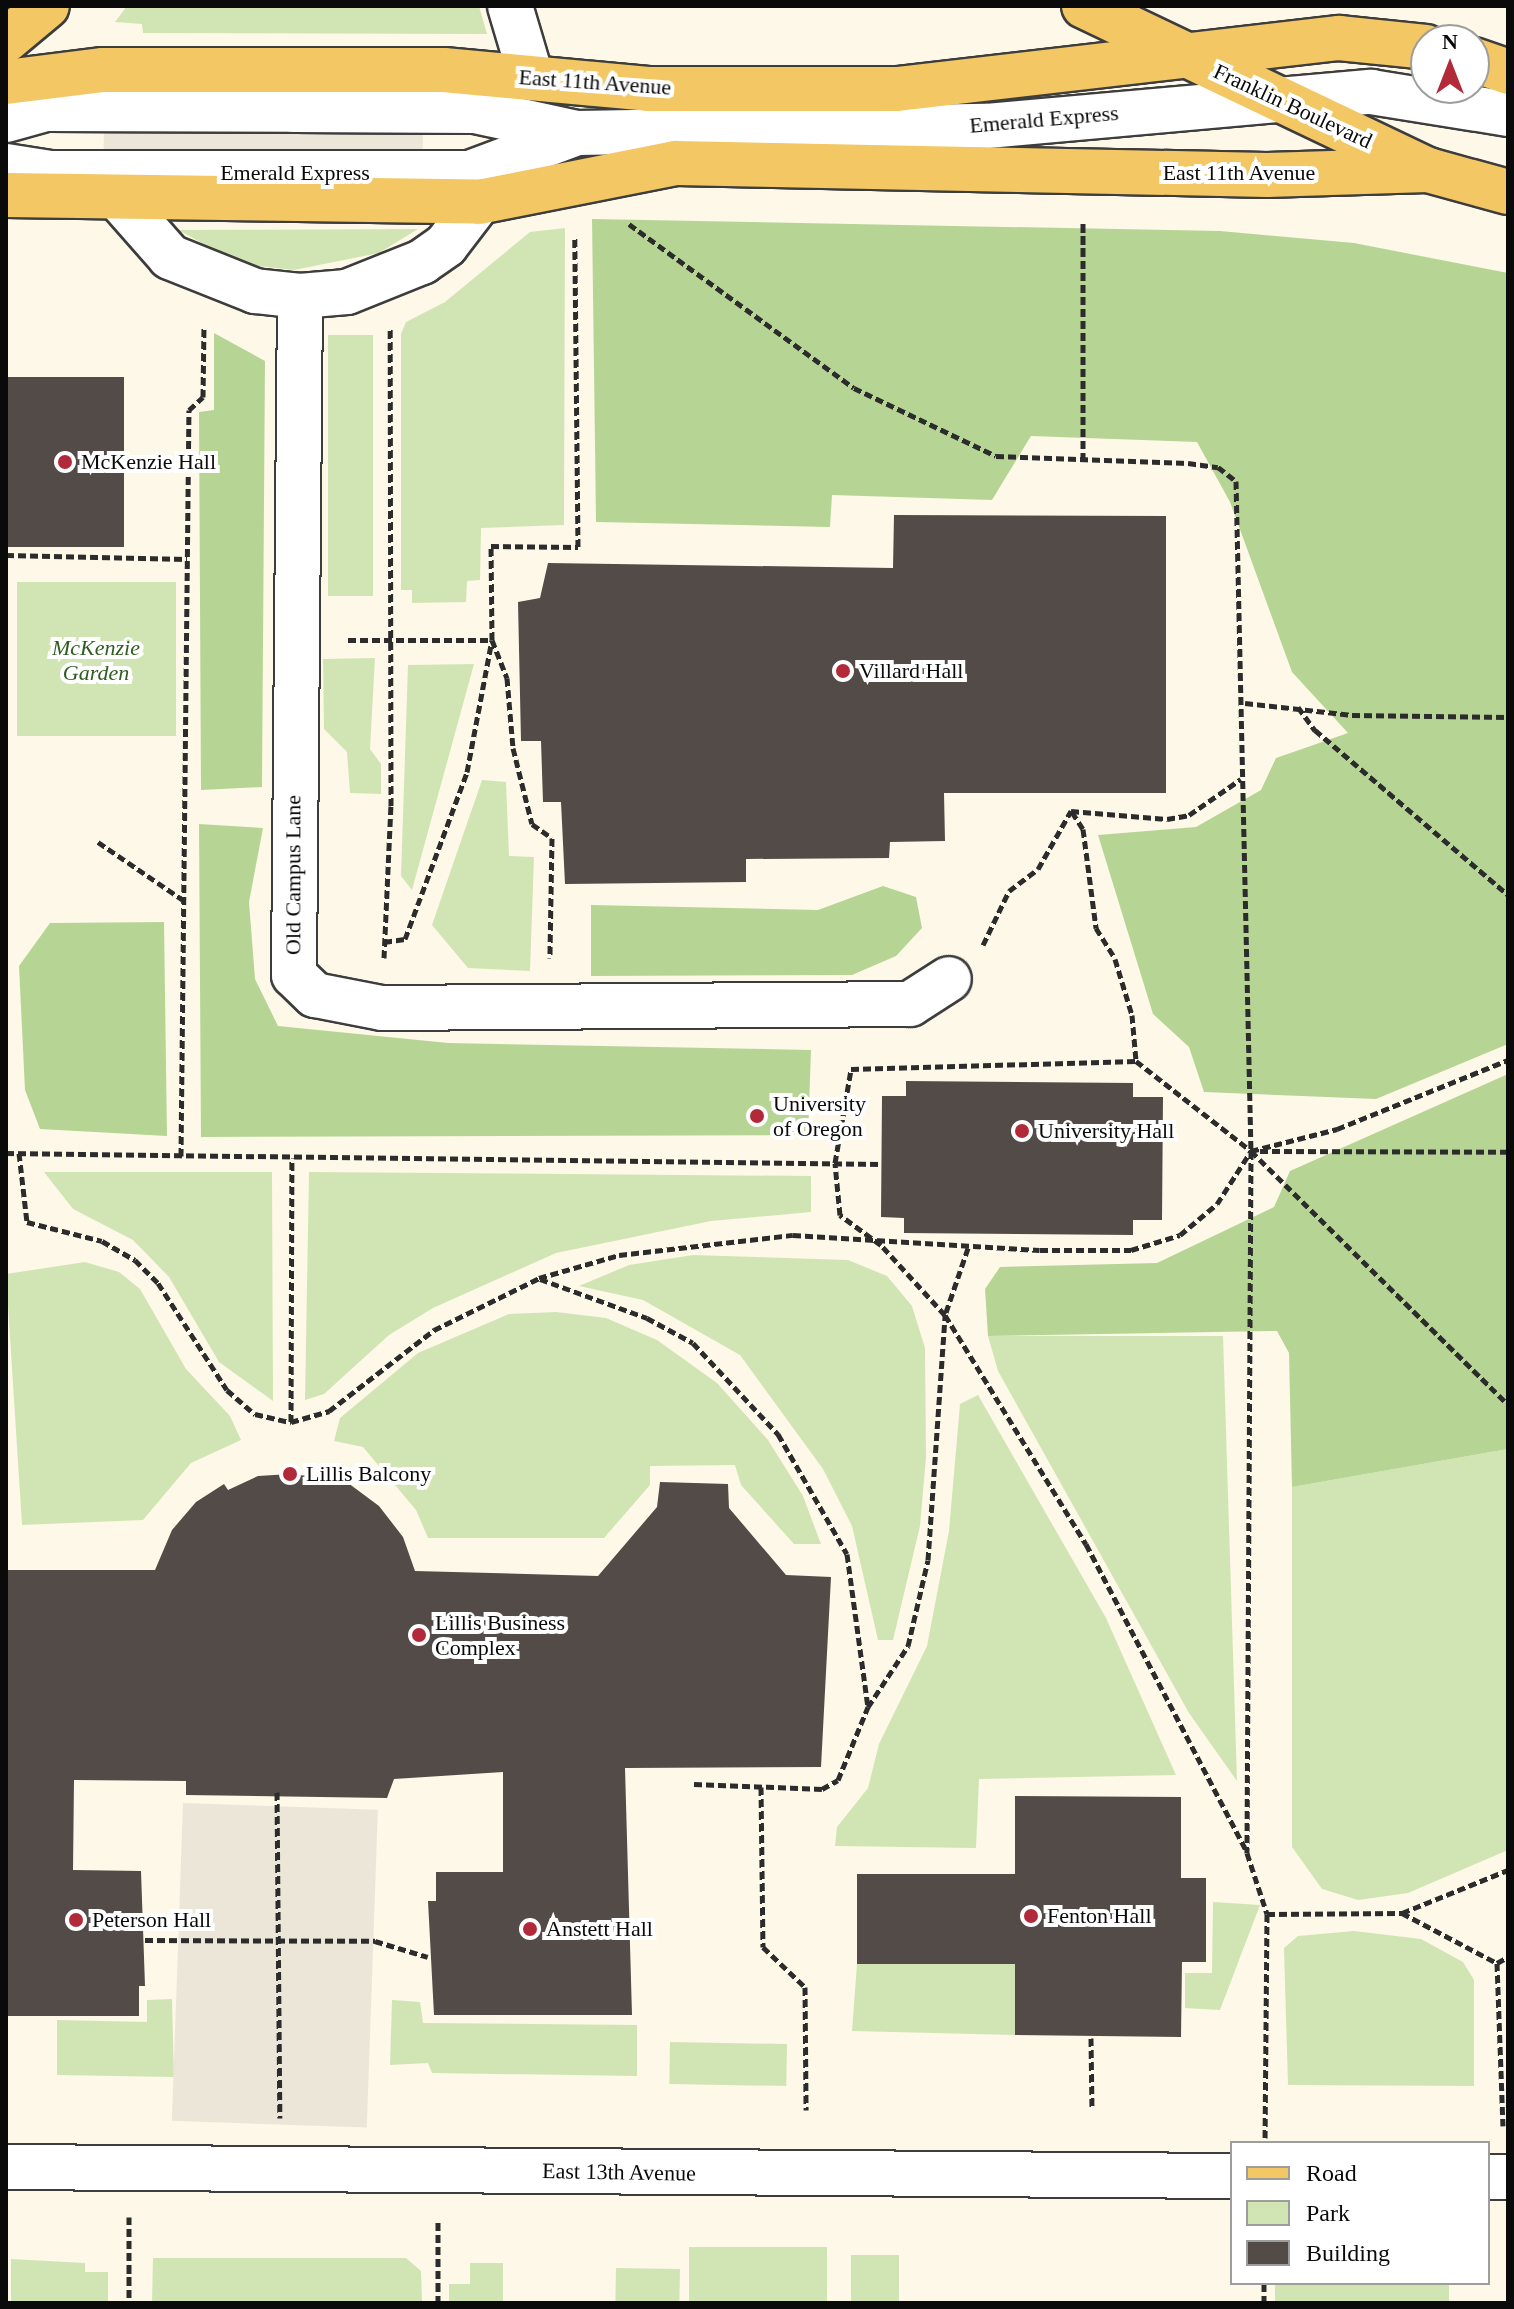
<!DOCTYPE html>
<style>
body{margin:0}
#map{position:relative;width:1514px;height:2309px;overflow:hidden;background:#fef8e8;font-family:"Times New Roman",serif}
div>[style]{position:absolute}
[style*='--x']{left:calc(var(--x)*1px);top:calc(var(--y)*1px);width:calc(var(--w)*1px);rotate:calc(var(--a)*1deg)}
.green>*{inset:0;background:#d1e5b4;transform-origin:0 0}
.forest>*{inset:0;background:#b6d595}
.plaza>*{inset:0;background:#ece6d9;transform-origin:0 0}
.building>*{inset:0;background:#524b47;transform-origin:0 0}
.path>*{height:5px;margin-top:-2.5px;transform-origin:0;background:repeating-linear-gradient(90deg,#2c2c2c 0 8px,transparent 0 12px)}
.roads{filter:drop-shadow(2px 0 #3d3d3d) drop-shadow(-2px 0 #3d3d3d) drop-shadow(0 2px #3d3d3d) drop-shadow(0 -2px #3d3d3d)}
.minor>*{height:44px;margin:-22px;padding:0 22px;transform-origin:22px;border-radius:22px;background:#fff}
.major>*{height:44px;margin:-22px;padding:0 22px;transform-origin:22px;border-radius:22px;background:#f2c764}
.dots>*{width:22px;height:22px;translate:-50% -50%;box-sizing:border-box;border:4px solid #fff;border-radius:50%}
span{translate:-50% -50%;white-space:nowrap;text-align:center;line-height:1.15;-webkit-text-stroke:8px #fff;paint-order:stroke}
.street-label{font-size:22px;color:#0a0a0a}
.poi-label{font-size:22px;color:#0a0a0a}
.left{translate:0 -50%;text-align:left}
.park-label{font-size:22px;color:#2f5d1f;font-style:italic}
.frame{position:absolute;inset:0;border:8px solid #0a0a0a;pointer-events:none}
.legend{position:absolute;left:1230px;top:2141px;width:260px;height:144px;box-sizing:border-box;background:#fff;border:2px solid #9d9d9d;margin:0;padding:10px 14px;list-style:none;font-size:24px;color:#0a0a0a}
.legend li{display:flex;align-items:center;gap:16px;height:40px}
.legend b{width:40px;border:2px solid #9d9d9d}
.north{position:absolute;left:1410px;top:24px;width:80px;height:80px;box-sizing:border-box;background:#fff;border:2px solid #9d9d9d;border-radius:50%;rotate:0deg;font-size:22px;font-weight:700;line-height:32px;text-align:center;color:#0a0a0a}
.north::after{content:'';display:block;margin:auto;width:28px;height:36px;background:#b22a39;clip-path:polygon(50% 0,100% 100%,50% 72%,0 100%)}
</style>
<div id="map">
<div class="green">
<div style="clip-path:polygon(127px 6px,479px 6px,487px 34px,143px 33px,142px 24px,115px 22px)"></div>
<div style="clip-path:polygon(565px 228px,564px 525px,481px 528px,480px 580px,467px 581px,466px 602px,412px 603px,412px 590px,401px 590px,401px 334px,406px 322px,445px 302px,530px 232px)"></div>
<div style="clip-path:polygon(418px 229px,379px 253px,294px 270px,241px 264px,178px 230px)"></div>
<div style="left:373px;top:335px;width:261px;height:45px;rotate:90deg"></div>
<div style="left:17px;top:582px;width:159px;height:154px"></div>
<div style="clip-path:polygon(375px 658px,370px 749px,381px 764px,381px 794px,350px 793px,347px 752px,324px 729px,323px 659px)"></div>
<div style="clip-path:polygon(474px 664px,412px 890px,401px 876px,408px 665px)"></div>
<div style="clip-path:polygon(482px 780px,506px 782px,509px 856px,534px 857px,530px 971px,468px 968px,432px 925px)"></div>
<div style="clip-path:polygon(44px 1172px,272px 1172px,273px 1401px,219px 1362px,169px 1277px,133px 1240px,73px 1209px)"></div>
<div style="clip-path:polygon(309px 1172px,811px 1176px,811px 1212px,711px 1221px,556px 1253px,433px 1308px,389px 1335px,324px 1394px,305px 1400px)"></div>
<div style="clip-path:polygon(693px 1255px,848px 1260px,887px 1276px,912px 1306px,925px 1348px,926px 1457px,920px 1526px,893px 1640px,878px 1640px,852px 1526px,823px 1469px,740px 1355px,643px 1300px,579px 1286px,629px 1265px)"></div>
<div style="clip-path:polygon(85px 1262px,119px 1272px,140px 1289px,186px 1369px,230px 1416px,241px 1440px,191px 1463px,143px 1520px,22px 1525px,6px 1274px)"></div>
<div style="clip-path:polygon(556px 1312px,606px 1318px,657px 1340px,717px 1383px,768px 1440px,803px 1496px,821px 1544px,794px 1544px,741px 1485px,735px 1465px,650px 1466px,650px 1485px,604px 1538px,428px 1538px,416px 1510px,363px 1447px,334px 1441px,340px 1418px,418px 1353px,509px 1314px)"></div>
<div style="clip-path:polygon(988px 1336px,1223px 1336px,1237px 1781px,1189px 1713px,998px 1371px)"></div>
<div style="clip-path:polygon(978px 1395px,1106px 1618px,1176px 1775px,979px 1779px,976px 1848px,835px 1846px,837px 1827px,868px 1788px,879px 1744px,927px 1646px,949px 1531px,960px 1404px)"></div>
<div style="clip-path:polygon(1508px 1449px,1508px 1850px,1408px 1893px,1358px 1900px,1322px 1889px,1292px 1847px,1292px 1487px)"></div>
<div style="clip-path:polygon(1213px 1902px,1260px 1905px,1220px 2010px,1185px 2008px,1185px 1973px,1212px 1973px)"></div>
<div style="clip-path:polygon(1354px 1931px,1421px 1939px,1463px 1962px,1474px 1980px,1474px 2086px,1288px 2085px,1284px 1948px,1298px 1936px)"></div>
<div style="clip-path:polygon(1015px 1954px,1015px 2035px,852px 2031px,857px 1964px,992px 1964px)"></div>
<div style="clip-path:polygon(172px 1999px,174px 2077px,57px 2075px,57px 2020px,147px 2022px,147px 2000px)"></div>
<div style="clip-path:polygon(392px 2000px,420px 2002px,423px 2023px,637px 2025px,637px 2076px,432px 2073px,428px 2063px,390px 2065px)"></div>
<div style="left:670px;top:2042px;width:117px;height:42px;rotate:1deg"></div>
<div style="left:689px;top:2247px;width:138px;height:56px"></div>
<div style="left:851px;top:2255px;width:48px;height:48px"></div>
<div style="clip-path:polygon(153px 2258px,406px 2258px,421px 2271px,422px 2303px,152px 2303px)"></div>
<div style="clip-path:polygon(11px 2259px,85px 2263px,85px 2272px,108px 2272px,108px 2303px,11px 2303px)"></div>
<div style="clip-path:polygon(470px 2263px,503px 2263px,503px 2303px,449px 2303px,449px 2284px,470px 2284px)"></div>
<div style="left:616px;top:2268px;width:64px;height:35px;rotate:1deg"></div>
<div style="left:1275px;top:2283px;width:174px;height:20px"></div>
</div>
<div class="forest">
<div style="clip-path:polygon(592px 219px,1220px 231px,1354px 243px,1508px 273px,1508px 1044px,1376px 1099px,1204px 1092px,1189px 1047px,1153px 1014px,1098px 835px,1196px 827px,1261px 790px,1276px 758px,1348px 733px,1292px 672px,1230px 502px,1197px 442px,1031px 436px,992px 500px,832px 495px,830px 527px,596px 522px)"></div>
<div style="clip-path:polygon(214px 333px,265px 361px,262px 787px,201px 790px,199px 412px,214px 410px)"></div>
<div style="clip-path:polygon(199px 824px,263px 828px,249px 902px,255px 979px,278px 1026px,448px 1043px,811px 1050px,808px 1135px,201px 1137px)"></div>
<div style="clip-path:polygon(883px 886px,916px 897px,922px 928px,896px 956px,852px 975px,591px 976px,591px 905px,818px 910px)"></div>
<div style="clip-path:polygon(164px 922px,167px 1136px,40px 1129px,25px 1090px,19px 966px,50px 923px)"></div>
<div style="clip-path:polygon(1508px 1074px,1508px 1449px,1292px 1487px,1289px 1353px,1277px 1331px,988px 1336px,985px 1289px,1000px 1267px,1157px 1263px,1274px 1207px,1290px 1171px)"></div>
</div>
<div class="plaza">
<div style="left:104px;top:127px;width:319px;height:35px;rotate:1deg"></div>
<div style="left:183px;top:1803px;width:195px;height:318px;rotate:2deg"></div>
</div>
<div class="building">
<div style="left:6px;top:377px;width:118px;height:170px"></div>
<div style="clip-path:polygon(894px 515px,1166px 516px,1166px 793px,944px 793px,945px 841px,890px 842px,889px 858px,746px 859px,746px 882px,565px 884px,561px 802px,543px 802px,541px 741px,521px 741px,518px 602px,540px 598px,548px 563px,893px 568px)"></div>
<div style="clip-path:polygon(906px 1081px,1133px 1083px,1133px 1097px,1163px 1097px,1162px 1220px,1133px 1220px,1133px 1235px,904px 1233px,904px 1218px,881px 1217px,882px 1096px,906px 1096px)"></div>
<div style="clip-path:polygon(290px 1474px,344px 1480px,379px 1506px,403px 1537px,415px 1571px,598px 1576px,657px 1507px,660px 1482px,728px 1484px,729px 1508px,786px 1575px,831px 1577px,821px 1767px,625px 1768px,632px 2015px,434px 2015px,428px 1901px,436px 1901px,436px 1872px,503px 1872px,503px 1772px,394px 1779px,387px 1798px,186px 1795px,186px 1781px,74px 1780px,73px 1870px,141px 1871px,145px 1986px,139px 1986px,139px 2016px,6px 2016px,6px 1570px,155px 1570px,172px 1530px,196px 1502px,224px 1484px,228px 1490px,258px 1476px)"></div>
<div style="clip-path:polygon(1015px 1796px,1181px 1797px,1181px 1878px,1206px 1878px,1206px 1962px,1182px 1962px,1181px 2037px,1015px 2035px,1015px 1964px,857px 1964px,857px 1874px,1015px 1874px)"></div>
</div>
<div class="path">
<div style="--x:629;--y:224;--w:278;--a:36.1"></div>
<div style="--x:854;--y:388;--w:157;--a:25.6"></div>
<div style="--x:996;--y:456;--w:192;--a:2.1"></div>
<div style="--x:1188;--y:463;--w:30;--a:8"></div>
<div style="--x:1218;--y:467;--w:23;--a:38"></div>
<div style="--x:1236;--y:481;--w:670;--a:88.72"></div>
<div style="--x:1251;--y:1151;--w:702;--a:90.33"></div>
<div style="--x:1247;--y:1853;--w:64;--a:71.8"></div>
<div style="--x:1267;--y:1914;--w:224;--a:90.5"></div>
<div style="--x:1083;--y:460;--w:239;--a:-90"></div>
<div style="--x:6;--y:555;--w:181;--a:1.3"></div>
<div style="--x:348;--y:640;--w:144;--a:0"></div>
<div style="--x:492;--y:640;--w:41;--a:68.5"></div>
<div style="--x:507;--y:678;--w:70;--a:85.1"></div>
<div style="--x:513;--y:748;--w:78;--a:76"></div>
<div style="--x:532;--y:824;--w:24;--a:35"></div>
<div style="--x:552;--y:838;--w:120;--a:91"></div>
<div style="--x:1245;--y:703;--w:108;--a:6.4"></div>
<div style="--x:1352;--y:715;--w:156;--a:0.7"></div>
<div style="--x:1298;--y:707;--w:29;--a:54"></div>
<div style="--x:1315;--y:730;--w:254;--a:40.5"></div>
<div style="--x:1072;--y:812;--w:20;--a:57"></div>
<div style="--x:1083;--y:829;--w:100;--a:82.5"></div>
<div style="--x:1096;--y:928;--w:36;--a:58"></div>
<div style="--x:1115;--y:959;--w:59;--a:73.1"></div>
<div style="--x:1132;--y:1015;--w:46;--a:85"></div>
<div style="--x:98;--y:842;--w:103;--a:34.3"></div>
<div style="--x:384;--y:942;--w:21;--a:-8"></div>
<div style="--x:405;--y:939;--w:178;--a:-69.6"></div>
<div style="--x:467;--y:772;--w:134;--a:-79.3"></div>
<div style="--x:492;--y:640;--w:94;--a:-90.6"></div>
<div style="--x:491;--y:546;--w:87;--a:0.7"></div>
<div style="--x:578;--y:547;--w:311;--a:-90.6"></div>
<div style="--x:983;--y:945;--w:60;--a:-64.3"></div>
<div style="--x:1009;--y:891;--w:36;--a:-37"></div>
<div style="--x:1038;--y:869;--w:67;--a:-60.4"></div>
<div style="--x:1071;--y:811;--w:96;--a:4.8"></div>
<div style="--x:1167;--y:819;--w:22;--a:-10"></div>
<div style="--x:1189;--y:815;--w:63;--a:-34.7"></div>
<div style="--x:384;--y:958;--w:152;--a:-87.4"></div>
<div style="--x:391;--y:806;--w:478;--a:-90.1"></div>
<div style="--x:1260;--y:1151;--w:248;--a:0.2"></div>
<div style="--x:6;--y:1153;--w:875;--a:0.72"></div>
<div style="--x:19;--y:1153;--w:69;--a:83.4"></div>
<div style="--x:27;--y:1222;--w:77;--a:14.2"></div>
<div style="--x:102;--y:1241;--w:38;--a:30"></div>
<div style="--x:135;--y:1260;--w:33;--a:45"></div>
<div style="--x:158;--y:1283;--w:127;--a:57.2"></div>
<div style="--x:227;--y:1390;--w:37;--a:41"></div>
<div style="--x:255;--y:1414;--w:37;--a:13"></div>
<div style="--x:291;--y:1422;--w:40;--a:-16"></div>
<div style="--x:329;--y:1411;--w:133;--a:-37.6"></div>
<div style="--x:434;--y:1330;--w:117;--a:-26.3"></div>
<div style="--x:539;--y:1278;--w:83;--a:-16"></div>
<div style="--x:619;--y:1255;--w:175;--a:-6.6"></div>
<div style="--x:793;--y:1235;--w:247;--a:3.5"></div>
<div style="--x:1040;--y:1250;--w:91;--a:0"></div>
<div style="--x:1131;--y:1250;--w:51;--a:-17"></div>
<div style="--x:1180;--y:1235;--w:48;--a:-40"></div>
<div style="--x:1217;--y:1204;--w:63;--a:-57.3"></div>
<div style="--x:1251;--y:1151;--w:89;--a:-14.3"></div>
<div style="--x:1337;--y:1129;--w:184;--a:-22"></div>
<div style="--x:181;--y:1156;--w:746;--a:-89.39"></div>
<div style="--x:189;--y:410;--w:19;--a:-43"></div>
<div style="--x:203;--y:397;--w:70;--a:-89.2"></div>
<div style="--x:968;--y:1248;--w:71;--a:108.9"></div>
<div style="--x:945;--y:1315;--w:269;--a:58.4"></div>
<div style="--x:1086;--y:1544;--w:348;--a:62.4"></div>
<div style="--x:540;--y:1279;--w:114;--a:20"></div>
<div style="--x:647;--y:1318;--w:52;--a:28.5"></div>
<div style="--x:693;--y:1343;--w:125;--a:47"></div>
<div style="--x:778;--y:1434;--w:138;--a:60.1"></div>
<div style="--x:847;--y:1554;--w:154;--a:82.2"></div>
<div style="--x:291;--y:1422;--w:264;--a:-89.8"></div>
<div style="--x:694;--y:1784;--w:128;--a:2.2"></div>
<div style="--x:822;--y:1789;--w:18;--a:-29"></div>
<div style="--x:838;--y:1780;--w:79;--a:-67.7"></div>
<div style="--x:868;--y:1707;--w:73;--a:-56.7"></div>
<div style="--x:908;--y:1646;--w:88;--a:-76.9"></div>
<div style="--x:928;--y:1560;--w:246;--a:-86"></div>
<div style="--x:945;--y:1315;--w:95;--a:-132.4"></div>
<div style="--x:881;--y:1245;--w:51;--a:-143.8"></div>
<div style="--x:840;--y:1215;--w:52;--a:-95.5"></div>
<div style="--x:835;--y:1163;--w:95;--a:-80.3"></div>
<div style="--x:851;--y:1069;--w:285;--a:-1.6"></div>
<div style="--x:1136;--y:1061;--w:146;--a:38"></div>
<div style="--x:1251;--y:1151;--w:361;--a:44.6"></div>
<div style="--x:761;--y:1787;--w:160;--a:89.3"></div>
<div style="--x:763;--y:1947;--w:58;--a:43.6"></div>
<div style="--x:805;--y:1987;--w:123;--a:89.5"></div>
<div style="--x:277;--y:1792;--w:326;--a:89.5"></div>
<div style="--x:1402;--y:1913;--w:107;--a:27.8"></div>
<div style="--x:1267;--y:1914;--w:135;--a:-0.4"></div>
<div style="--x:1402;--y:1913;--w:114;--a:-22.1"></div>
<div style="--x:145;--y:1940;--w:230;--a:0.2"></div>
<div style="--x:375;--y:1941;--w:55;--a:16.8"></div>
<div style="--x:1497;--y:1963;--w:163;--a:87.9"></div>
<div style="--x:1497;--y:1963;--w:13;--a:-29"></div>
<div style="--x:1091;--y:2038;--w:71;--a:89.2"></div>
<div style="--x:129;--y:2217;--w:86;--a:90"></div>
<div style="--x:438;--y:2303;--w:83;--a:-90"></div>
<div style="--x:1264;--y:2303;--w:20;--a:-90"></div>
</div>
<div class="roads">
<div class="minor">
<div style="--x:510;--y:6;--w:74;--a:73.5"></div>
<div style="--x:6;--y:120;--w:41;--a:-15.4"></div>
<div style="--x:46;--y:109;--w:248;--a:0.2"></div>
<div style="--x:294;--y:110;--w:181;--a:0.3"></div>
<div style="--x:475;--y:111;--w:104;--a:12.2"></div>
<div style="--x:577;--y:133;--w:410;--a:-1"></div>
<div style="--x:987;--y:126;--w:386;--a:-5.1"></div>
<div style="--x:1371;--y:92;--w:139;--a:9.1"></div>
<div style="--x:6;--y:166;--w:45;--a:9"></div>
<div style="--x:50;--y:173;--w:420;--a:0"></div>
<div style="--x:470;--y:173;--w:114;--a:-20.5"></div>
<div style="--x:120;--y:200;--w:76;--a:48.7"></div>
<div style="--x:170;--y:257;--w:92;--a:21.8"></div>
<div style="--x:255;--y:291;--w:45;--a:6.3"></div>
<div style="--x:300;--y:296;--w:47;--a:-4.9"></div>
<div style="--x:347;--y:292;--w:81;--a:-21.8"></div>
<div style="--x:422;--y:262;--w:29;--a:-35"></div>
<div style="--x:446;--y:245;--w:54;--a:-52.5"></div>
<div style="--x:300;--y:296;--w:679;--a:90.51"></div>
<div style="--x:294;--y:975;--w:29;--a:44"></div>
<div style="--x:315;--y:995;--w:68;--a:11"></div>
<div style="--x:382;--y:1008;--w:528;--a:-0.43"></div>
<div style="--x:910;--y:1004;--w:46;--a:-32.7"></div>
<div style="--x:6;--y:2167;--w:1226;--a:0.42"></div>
<div style="--x:1488;--y:2177;--w:20;--a:0"></div>
</div>
<div class="major">
<div style="--x:1084;--y:6;--w:381;--a:25.5"></div>
<div style="--x:1428;--y:170;--w:83;--a:15.4"></div>
<div style="--x:6;--y:40;--w:53;--a:-39.7"></div>
<div style="--x:1474;--y:60;--w:36;--a:19"></div>
<div style="--x:6;--y:82;--w:98;--a:-7.1"></div>
<div style="--x:103;--y:70;--w:341;--a:0"></div>
<div style="--x:444;--y:70;--w:205;--a:5.3"></div>
<div style="--x:648;--y:89;--w:249;--a:0"></div>
<div style="--x:897;--y:89;--w:445;--a:-6.6"></div>
<div style="--x:1339;--y:38;--w:87;--a:5.9"></div>
<div style="--x:6;--y:195;--w:473;--a:0.8"></div>
<div style="--x:479;--y:202;--w:201;--a:-11.2"></div>
<div style="--x:676;--y:163;--w:591;--a:1.16"></div>
<div style="--x:1267;--y:175;--w:161;--a:-1.8"></div>
</div>
</div>
<div class="dots">
<div style="left:65px;top:462px;background:#b22a39"></div>
<div style="left:843px;top:671px;background:#b22a39"></div>
<div style="left:757px;top:1116px;background:#b22a39"></div>
<div style="left:1022px;top:1131px;background:#b22a39"></div>
<div style="left:290px;top:1474px;background:#b22a39"></div>
<div style="left:419px;top:1635px;background:#b22a39"></div>
<div style="left:1031px;top:1916px;background:#b22a39"></div>
<div style="left:76px;top:1920px;background:#b22a39"></div>
<div style="left:530px;top:1929px;background:#b22a39"></div>
</div>
<div class="street-label">
<span style="left:595px;top:82px;rotate:4deg">East 11th Avenue</span>
<span style="left:1293px;top:106px;rotate:25deg">Franklin Boulevard</span>
<span style="left:1044px;top:119px;rotate:-5deg">Emerald Express</span>
<span style="left:295px;top:173px">Emerald Express</span>
<span style="left:1239px;top:173px">East 11th Avenue</span>
<span style="left:293px;top:875px;rotate:-90deg">Old Campus Lane</span>
<span style="left:619px;top:2172px;rotate:1deg">East 13th Avenue</span>
</div>
<div class="poi-label">
<span class="left" style="left:81px;top:462px">McKenzie Hall</span>
<span class="left" style="left:859px;top:671px">Villard Hall</span>
<span class="left" style="left:773px;top:1116px">University<br>of Oregon</span>
<span class="left" style="left:1038px;top:1131px">University Hall</span>
<span class="left" style="left:306px;top:1474px">Lillis Balcony</span>
<span class="left" style="left:435px;top:1635px">Lillis Business<br>Complex</span>
<span class="left" style="left:1047px;top:1916px">Fenton Hall</span>
<span class="left" style="left:92px;top:1920px">Peterson Hall</span>
<span class="left" style="left:546px;top:1929px">Anstett Hall</span>
</div>
<div class="park-label">
<span style="left:96px;top:660px">McKenzie<br>Garden</span>
</div>
<div class="frame"></div>
<ul class="legend">
<li><b style="height:10px;background:#f2c764"></b>Road</li>
<li><b style="height:22px;background:#d1e5b4"></b>Park</li>
<li><b style="height:22px;background:#524b47"></b>Building</li>
</ul>
<div class="north">N</div>
</div>
